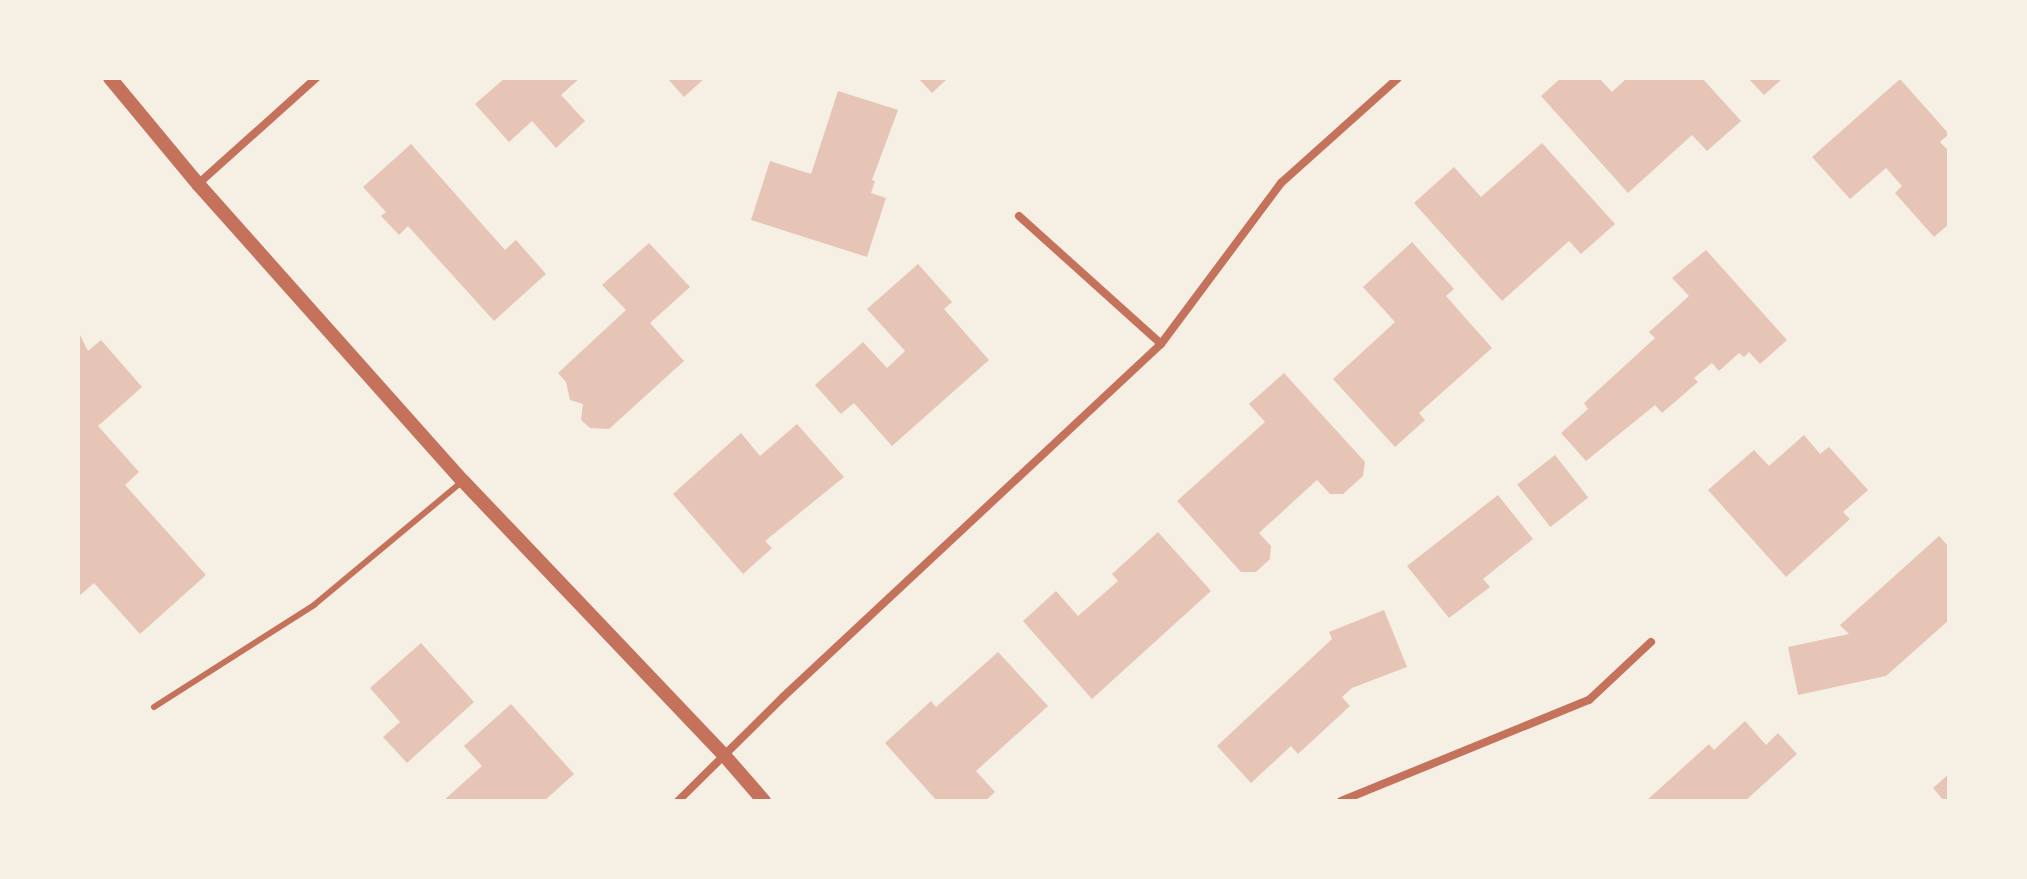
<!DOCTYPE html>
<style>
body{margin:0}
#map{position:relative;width:2027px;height:879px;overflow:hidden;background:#f6efe4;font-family:"Space Grotesk",sans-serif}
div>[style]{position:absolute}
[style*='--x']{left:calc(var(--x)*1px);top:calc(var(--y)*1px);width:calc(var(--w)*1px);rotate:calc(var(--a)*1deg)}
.building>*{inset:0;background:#e6c5b7;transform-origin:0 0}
.service>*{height:6px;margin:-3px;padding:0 3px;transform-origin:3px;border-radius:3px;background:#c5725c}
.minor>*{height:8px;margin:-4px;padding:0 4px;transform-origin:4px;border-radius:4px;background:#c5725c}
.tertiary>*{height:14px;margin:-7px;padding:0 7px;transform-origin:7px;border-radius:7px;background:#c5725c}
span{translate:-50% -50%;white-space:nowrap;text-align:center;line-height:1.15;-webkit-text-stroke:8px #f6efe4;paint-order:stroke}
.frame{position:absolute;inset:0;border:80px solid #f6efe4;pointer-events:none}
</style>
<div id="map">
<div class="building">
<div style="clip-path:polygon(505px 78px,580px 78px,561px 95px,585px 121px,556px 148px,532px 121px,509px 142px,475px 104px)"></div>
<div style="clip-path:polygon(667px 78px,705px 78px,684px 97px)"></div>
<div style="clip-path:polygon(918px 78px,948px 78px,932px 93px)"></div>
<div style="clip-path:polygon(1561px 78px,1599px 78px,1612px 92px,1627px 78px,1702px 78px,1741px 121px,1707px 151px,1692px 135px,1628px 193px,1541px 96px)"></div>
<div style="clip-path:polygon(1748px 78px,1783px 78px,1764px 95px)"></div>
<div style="clip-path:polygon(1900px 79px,1949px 134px,1940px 142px,1949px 151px,1949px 224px,1934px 237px,1895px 193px,1902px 186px,1886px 168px,1850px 199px,1812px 157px)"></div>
<div style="clip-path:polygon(838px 91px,898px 110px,872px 180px,875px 181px,871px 193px,886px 198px,867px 257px,751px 220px,770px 161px,811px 174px)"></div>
<div style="clip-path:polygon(1542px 143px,1615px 224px,1581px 254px,1569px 241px,1502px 301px,1414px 203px,1454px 167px,1481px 197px)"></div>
<div style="clip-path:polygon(411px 144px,505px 250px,516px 240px,546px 274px,494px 321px,408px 226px,399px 235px,381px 216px,386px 212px,363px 187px)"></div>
<div style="clip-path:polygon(1412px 242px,1454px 289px,1446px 296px,1492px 348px,1419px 413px,1425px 420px,1395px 447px,1333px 379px,1395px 322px,1363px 287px)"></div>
<div style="clip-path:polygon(649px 243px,690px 287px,650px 323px,684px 361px,609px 429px,590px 428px,581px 420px,583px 404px,570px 400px,566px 382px,558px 373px,626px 310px,602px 285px)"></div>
<div style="clip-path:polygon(1706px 250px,1787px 340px,1760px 364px,1749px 352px,1744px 357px,1739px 353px,1719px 371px,1712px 363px,1694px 378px,1698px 382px,1662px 413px,1655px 405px,1586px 461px,1561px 433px,1588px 409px,1584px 403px,1655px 338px,1649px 332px,1689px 296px,1672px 278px)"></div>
<div style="clip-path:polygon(918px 264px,952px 302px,944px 309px,989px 360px,892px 446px,854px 403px,841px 414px,815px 385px,863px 342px,887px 368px,905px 351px,867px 309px)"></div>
<div style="clip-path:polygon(78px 331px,88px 351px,101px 340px,142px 387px,98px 426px,139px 472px,125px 485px,206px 575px,140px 634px,94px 583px,78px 597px)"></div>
<div style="clip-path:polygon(1284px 373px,1365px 462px,1363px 476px,1343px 494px,1330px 494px,1317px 480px,1259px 533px,1271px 546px,1270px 559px,1256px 572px,1241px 572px,1177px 501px,1265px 422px,1249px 404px)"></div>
<div style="clip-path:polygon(797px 424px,844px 477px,765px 541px,772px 548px,743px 574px,673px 494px,741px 433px,760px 456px)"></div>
<div style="clip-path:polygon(1804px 435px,1820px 454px,1829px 447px,1868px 490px,1843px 512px,1850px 519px,1786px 577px,1708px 490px,1754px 450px,1769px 466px)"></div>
<div style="left:1555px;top:455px;width:54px;height:48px;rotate:52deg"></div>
<div style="clip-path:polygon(1498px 495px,1533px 539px,1483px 579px,1490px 587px,1449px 618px,1407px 566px)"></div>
<div style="clip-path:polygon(1158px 532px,1211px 591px,1092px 699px,1023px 621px,1056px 591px,1078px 616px,1118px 581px,1112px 574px)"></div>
<div style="clip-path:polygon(1939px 536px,1949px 547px,1949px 620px,1886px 676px,1798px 695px,1788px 647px,1849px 634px,1840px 625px)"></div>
<div style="clip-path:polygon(1384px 610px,1407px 667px,1352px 688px,1342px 697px,1350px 706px,1298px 754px,1291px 746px,1251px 783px,1217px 746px,1332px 639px,1329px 632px)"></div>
<div style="clip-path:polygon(421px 643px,474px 702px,407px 763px,383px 737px,400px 722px,370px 688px)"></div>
<div style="clip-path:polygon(998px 652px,1048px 706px,976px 771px,995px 792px,985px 801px,937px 801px,885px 743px,931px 701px,936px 707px)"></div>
<div style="clip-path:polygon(511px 704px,574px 774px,544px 801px,443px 801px,482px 766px,464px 746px)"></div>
<div style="clip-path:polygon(1745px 721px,1766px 745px,1778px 733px,1797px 754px,1745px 801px,1646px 801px,1709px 744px,1714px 750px)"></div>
<div style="clip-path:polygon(1949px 774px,1949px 801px,1944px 801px,1933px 788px)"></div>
</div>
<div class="service">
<div style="--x:154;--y:707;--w:190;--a:-32.5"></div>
<div style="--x:314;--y:605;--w:194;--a:-39.8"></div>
</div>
<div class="minor">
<div style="--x:198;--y:184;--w:159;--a:-41.9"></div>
<div style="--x:1019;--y:216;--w:191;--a:42"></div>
<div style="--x:678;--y:801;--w:148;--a:-44.7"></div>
<div style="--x:783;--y:697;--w:517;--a:-43.04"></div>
<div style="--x:1161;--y:344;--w:201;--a:-53.3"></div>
<div style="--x:1281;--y:183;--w:157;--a:-41.9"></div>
<div style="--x:1341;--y:801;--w:268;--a:-22.2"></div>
<div style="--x:1589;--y:700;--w:85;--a:-43.1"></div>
</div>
<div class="tertiary">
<div style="--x:110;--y:78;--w:138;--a:50.3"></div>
<div style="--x:198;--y:184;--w:398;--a:48.3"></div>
<div style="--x:463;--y:481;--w:378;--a:46.4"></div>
<div style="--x:724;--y:755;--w:61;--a:49"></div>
</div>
<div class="frame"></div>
</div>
